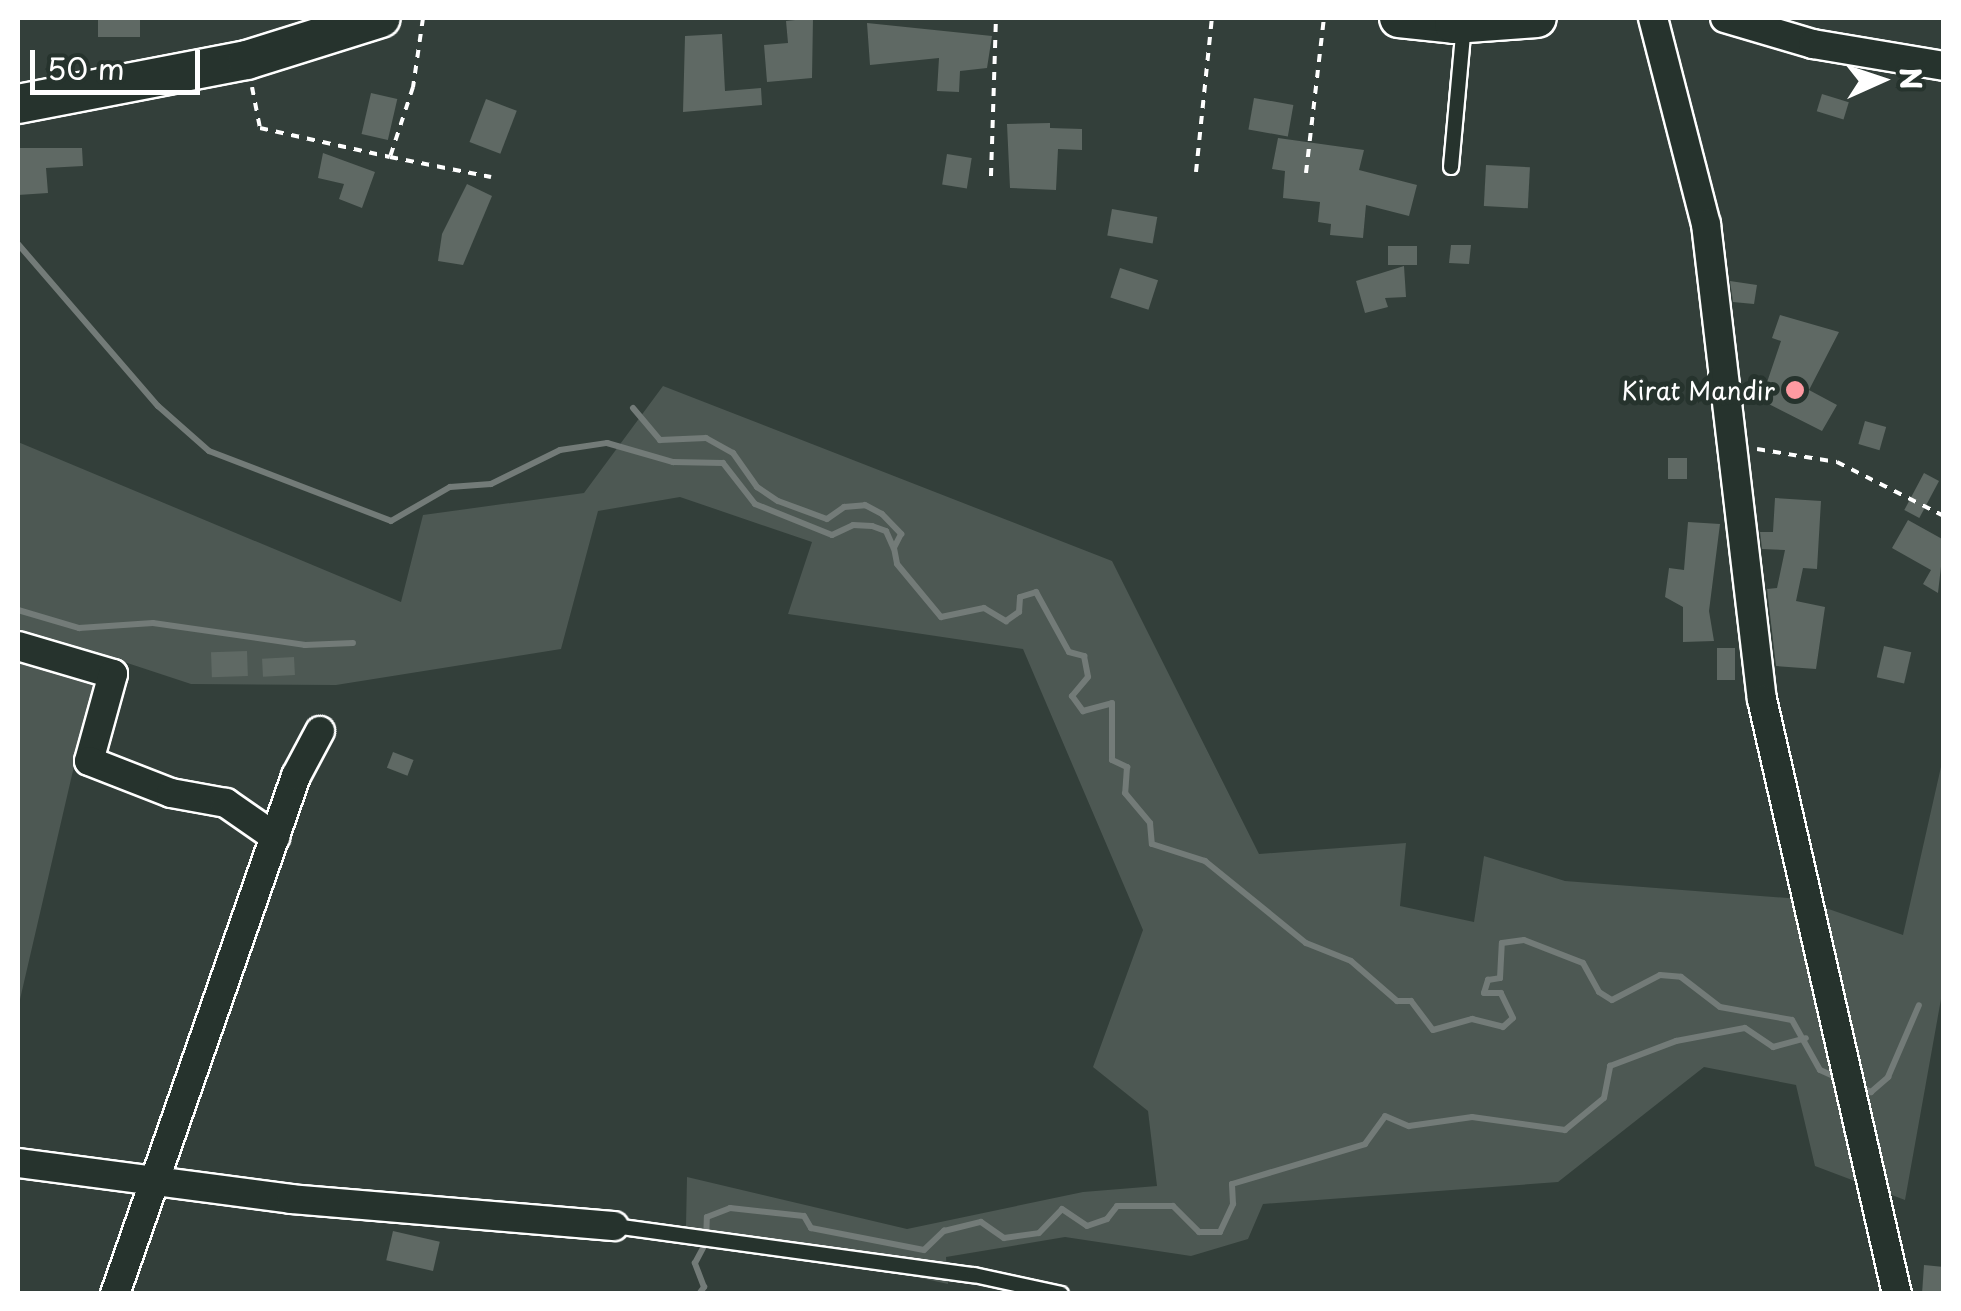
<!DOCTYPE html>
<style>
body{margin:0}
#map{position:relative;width:1961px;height:1311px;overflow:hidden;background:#333f3a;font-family:"Playpen Sans",sans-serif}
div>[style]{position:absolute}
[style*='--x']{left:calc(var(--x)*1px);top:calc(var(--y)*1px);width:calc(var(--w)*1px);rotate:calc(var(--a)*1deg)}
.green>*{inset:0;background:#4d5853}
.stream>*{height:6px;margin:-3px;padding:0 3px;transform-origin:3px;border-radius:3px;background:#737b78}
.building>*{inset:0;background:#5f6964;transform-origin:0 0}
.path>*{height:4px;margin-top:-2px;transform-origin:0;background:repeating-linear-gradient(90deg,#fff 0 8px,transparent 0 16px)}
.roads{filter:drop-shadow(2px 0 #fff) drop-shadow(-2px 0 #fff) drop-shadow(0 2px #fff) drop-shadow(0 -2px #fff)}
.lane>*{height:14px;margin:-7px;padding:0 7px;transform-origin:7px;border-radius:7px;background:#26332d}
.street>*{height:28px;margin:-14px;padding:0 14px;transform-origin:14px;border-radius:14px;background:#26332d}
.secondary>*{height:38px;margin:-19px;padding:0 19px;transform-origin:19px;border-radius:19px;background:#26332d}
.dots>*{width:28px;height:28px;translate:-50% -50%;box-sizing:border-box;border:5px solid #26332d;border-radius:50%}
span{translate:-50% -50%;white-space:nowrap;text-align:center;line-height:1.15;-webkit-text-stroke:10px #26332d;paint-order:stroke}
.poi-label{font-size:25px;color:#fff}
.right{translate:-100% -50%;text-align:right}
.frame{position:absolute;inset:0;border:20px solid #fff;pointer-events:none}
.north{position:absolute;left:1831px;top:30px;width:100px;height:100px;-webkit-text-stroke:8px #26332d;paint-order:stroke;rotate:87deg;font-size:28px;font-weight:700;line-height:40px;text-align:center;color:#fff}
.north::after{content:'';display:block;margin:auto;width:35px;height:45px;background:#fff;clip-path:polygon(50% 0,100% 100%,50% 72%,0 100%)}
.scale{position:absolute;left:30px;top:50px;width:170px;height:45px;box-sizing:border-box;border:5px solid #fff;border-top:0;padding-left:12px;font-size:30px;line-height:35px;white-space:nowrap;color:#fff;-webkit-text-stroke:8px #26332d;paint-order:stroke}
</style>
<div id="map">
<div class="green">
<div style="clip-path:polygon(663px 386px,1112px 561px,1259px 854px,1406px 843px,1400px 906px,1474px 922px,1484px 856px,1565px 881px,1800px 899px,1903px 935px,1943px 758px,1943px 988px,1905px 1200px,1815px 1166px,1796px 1085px,1704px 1067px,1558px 1182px,1263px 1204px,1248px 1239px,1191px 1256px,1065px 1237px,946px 1257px,948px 1284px,686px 1226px,687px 1177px,907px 1229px,1083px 1192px,1157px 1186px,1148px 1111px,1093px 1067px,1143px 930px,1023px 649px,788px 614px,812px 542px,680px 497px,598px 511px,561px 649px,336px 685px,191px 684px,100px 654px,18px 1008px,18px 442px,401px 602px,423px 515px,584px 493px)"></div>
</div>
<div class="stream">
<div style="--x:18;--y:244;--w:214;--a:49.2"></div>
<div style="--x:158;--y:406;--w:68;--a:41.4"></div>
<div style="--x:209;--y:451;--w:195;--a:21"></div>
<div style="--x:391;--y:521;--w:68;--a:-30"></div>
<div style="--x:450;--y:487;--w:41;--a:-4.2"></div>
<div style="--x:491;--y:484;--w:77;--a:-26.2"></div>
<div style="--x:560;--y:450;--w:48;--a:-8.5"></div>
<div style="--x:607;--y:443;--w:69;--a:16.1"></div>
<div style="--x:673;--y:462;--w:50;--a:1.1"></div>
<div style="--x:723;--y:463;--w:52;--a:52"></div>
<div style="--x:755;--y:504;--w:83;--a:21.9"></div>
<div style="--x:832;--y:535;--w:23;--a:-25"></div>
<div style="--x:853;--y:525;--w:19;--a:3"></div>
<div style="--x:872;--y:526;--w:15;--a:20"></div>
<div style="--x:886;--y:531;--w:17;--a:66"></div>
<div style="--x:633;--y:408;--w:42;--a:49.8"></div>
<div style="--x:660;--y:440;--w:46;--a:-2.5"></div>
<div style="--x:706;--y:438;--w:31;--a:29"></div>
<div style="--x:733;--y:453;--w:42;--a:54.8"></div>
<div style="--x:757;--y:487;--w:25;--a:34"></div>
<div style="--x:778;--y:501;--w:52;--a:20.2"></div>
<div style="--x:827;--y:519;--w:21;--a:-35"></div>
<div style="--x:844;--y:507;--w:21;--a:-5"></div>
<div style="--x:865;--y:505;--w:19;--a:28"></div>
<div style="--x:882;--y:514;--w:28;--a:46"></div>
<div style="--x:901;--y:534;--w:16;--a:117"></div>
<div style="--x:894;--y:548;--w:16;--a:79"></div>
<div style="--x:897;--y:564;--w:69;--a:50.3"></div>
<div style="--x:941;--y:617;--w:44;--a:-11.8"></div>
<div style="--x:984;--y:608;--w:26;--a:31"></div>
<div style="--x:1006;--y:621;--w:16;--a:-35"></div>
<div style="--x:1019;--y:612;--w:15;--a:-86"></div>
<div style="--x:1020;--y:597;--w:17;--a:-17"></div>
<div style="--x:1036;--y:592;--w:68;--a:61.2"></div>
<div style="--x:1069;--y:652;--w:16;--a:15"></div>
<div style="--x:1084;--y:656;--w:21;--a:79"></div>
<div style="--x:1088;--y:677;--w:25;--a:130"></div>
<div style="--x:1072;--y:696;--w:19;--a:54"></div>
<div style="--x:1083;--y:711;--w:30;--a:-15"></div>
<div style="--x:1112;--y:703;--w:57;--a:90"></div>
<div style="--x:1112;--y:760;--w:17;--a:25"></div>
<div style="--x:1127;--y:767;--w:26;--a:94"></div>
<div style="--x:1125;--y:793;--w:39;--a:50"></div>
<div style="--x:1150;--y:823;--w:21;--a:85"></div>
<div style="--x:1152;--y:844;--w:56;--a:17.8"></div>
<div style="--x:1205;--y:861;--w:130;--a:39.1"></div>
<div style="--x:1306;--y:943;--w:48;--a:21.8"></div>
<div style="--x:1351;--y:961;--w:61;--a:41"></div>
<div style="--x:1397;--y:1001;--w:14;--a:0"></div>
<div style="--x:1411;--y:1001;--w:36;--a:53"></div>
<div style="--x:1433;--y:1030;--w:41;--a:-15.8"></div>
<div style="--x:1472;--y:1019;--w:32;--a:14"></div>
<div style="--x:1503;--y:1027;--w:13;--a:-42"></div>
<div style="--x:1513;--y:1018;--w:28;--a:-116"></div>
<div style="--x:1501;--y:993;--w:17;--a:180"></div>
<div style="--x:1484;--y:993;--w:14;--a:-73"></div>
<div style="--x:1488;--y:980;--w:12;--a:-9"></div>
<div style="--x:1500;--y:978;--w:35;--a:-87"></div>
<div style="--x:1502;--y:943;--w:22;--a:-8"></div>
<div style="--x:1524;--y:940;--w:63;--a:21.3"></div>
<div style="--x:1583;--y:963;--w:33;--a:61"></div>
<div style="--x:1599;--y:992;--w:15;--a:32"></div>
<div style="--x:1612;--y:1000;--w:54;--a:-27.5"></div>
<div style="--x:1660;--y:975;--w:21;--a:5"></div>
<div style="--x:1681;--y:977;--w:49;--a:37.6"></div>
<div style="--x:1720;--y:1007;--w:73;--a:10.2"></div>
<div style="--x:1792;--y:1020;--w:57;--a:60.8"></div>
<div style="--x:1820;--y:1070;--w:22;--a:24"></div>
<div style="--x:18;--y:610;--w:64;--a:16.4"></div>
<div style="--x:79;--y:628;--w:74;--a:-3.9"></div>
<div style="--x:153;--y:623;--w:154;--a:8.2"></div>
<div style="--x:305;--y:645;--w:48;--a:-2.4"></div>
<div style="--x:1861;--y:1088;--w:11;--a:22"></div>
<div style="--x:1871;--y:1092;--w:23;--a:-41"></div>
<div style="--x:1888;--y:1077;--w:78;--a:-66.7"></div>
<div style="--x:699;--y:1294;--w:9;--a:-54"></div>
<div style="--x:704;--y:1287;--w:26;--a:-111"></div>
<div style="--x:695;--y:1263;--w:24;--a:-62"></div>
<div style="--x:706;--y:1242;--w:25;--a:-88"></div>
<div style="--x:707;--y:1217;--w:25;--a:-21"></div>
<div style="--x:730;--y:1208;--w:74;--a:6.2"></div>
<div style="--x:804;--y:1216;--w:14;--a:60"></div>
<div style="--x:811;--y:1228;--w:115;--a:11"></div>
<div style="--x:924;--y:1250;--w:28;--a:-44"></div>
<div style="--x:944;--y:1231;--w:38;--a:-14"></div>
<div style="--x:981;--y:1222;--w:28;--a:35"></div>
<div style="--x:1004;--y:1238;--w:35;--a:-8"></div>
<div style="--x:1039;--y:1233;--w:33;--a:-46"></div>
<div style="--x:1062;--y:1209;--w:30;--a:34"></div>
<div style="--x:1087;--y:1226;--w:21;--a:-19"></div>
<div style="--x:1107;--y:1219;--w:16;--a:-52"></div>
<div style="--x:1117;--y:1206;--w:56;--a:0"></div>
<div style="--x:1173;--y:1206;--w:37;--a:45"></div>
<div style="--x:1199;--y:1232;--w:21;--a:0"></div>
<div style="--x:1220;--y:1232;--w:31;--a:-65"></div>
<div style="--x:1233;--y:1204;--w:20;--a:-93"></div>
<div style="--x:1232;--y:1184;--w:139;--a:-16.7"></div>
<div style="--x:1365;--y:1144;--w:34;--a:-54"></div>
<div style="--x:1385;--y:1116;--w:26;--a:23"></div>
<div style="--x:1409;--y:1126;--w:64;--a:-8.1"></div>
<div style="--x:1472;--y:1117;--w:94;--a:8"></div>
<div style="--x:1565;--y:1130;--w:50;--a:-39.4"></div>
<div style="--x:1604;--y:1098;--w:33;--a:-79"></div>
<div style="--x:1610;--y:1066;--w:71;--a:-20.7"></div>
<div style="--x:1676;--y:1041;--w:70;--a:-10.7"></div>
<div style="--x:1745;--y:1028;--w:34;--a:34"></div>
<div style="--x:1773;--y:1047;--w:34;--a:-15"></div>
</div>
<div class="building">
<div style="left:98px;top:18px;width:42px;height:19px"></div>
<div style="clip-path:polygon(813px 18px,812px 78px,767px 82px,764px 45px,788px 43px,786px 21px)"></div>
<div style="clip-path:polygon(867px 23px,992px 36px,987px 68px,960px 71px,959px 92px,937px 91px,939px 58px,870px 65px)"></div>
<div style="clip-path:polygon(722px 34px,725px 91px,761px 88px,762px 105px,683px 112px,685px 36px)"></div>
<div style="left:371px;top:93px;width:27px;height:42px;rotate:13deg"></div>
<div style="left:1822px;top:94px;width:28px;height:18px;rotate:17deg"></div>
<div style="left:1254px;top:98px;width:40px;height:32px;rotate:10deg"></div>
<div style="left:486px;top:99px;width:33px;height:46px;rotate:21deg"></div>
<div style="clip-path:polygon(1050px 123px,1050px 128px,1082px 129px,1082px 150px,1058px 149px,1056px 190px,1010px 188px,1007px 124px)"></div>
<div style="clip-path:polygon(1278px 138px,1364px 150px,1359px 170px,1417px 185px,1409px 216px,1366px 205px,1363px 238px,1330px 235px,1331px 224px,1318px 222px,1320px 202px,1283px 198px,1285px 171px,1272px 169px)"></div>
<div style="clip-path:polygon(18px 148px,82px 148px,83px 166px,46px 168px,48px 193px,18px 195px)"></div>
<div style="clip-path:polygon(323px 153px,375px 172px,362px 208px,339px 199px,344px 184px,318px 178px)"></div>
<div style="left:947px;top:154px;width:25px;height:31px;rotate:9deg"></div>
<div style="left:1486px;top:165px;width:44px;height:41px;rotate:3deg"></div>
<div style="clip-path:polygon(467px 184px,492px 196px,463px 265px,438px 261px,442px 234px)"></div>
<div style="left:1112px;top:209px;width:46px;height:27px;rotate:10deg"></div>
<div style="clip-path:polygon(1451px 245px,1471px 245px,1469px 264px,1449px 263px)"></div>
<div style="left:1417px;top:246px;width:19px;height:29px;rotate:90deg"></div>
<div style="clip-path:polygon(1404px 266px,1406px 297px,1385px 298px,1388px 307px,1365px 313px,1356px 281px)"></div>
<div style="left:1120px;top:268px;width:40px;height:31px;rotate:18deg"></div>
<div style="clip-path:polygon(1730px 281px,1757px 285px,1754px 304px,1733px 302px)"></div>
<div style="clip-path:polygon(1780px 315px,1839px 332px,1809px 390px,1837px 405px,1822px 431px,1761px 400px,1781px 341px,1772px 338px)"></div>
<div style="left:1865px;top:421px;width:22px;height:24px;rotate:16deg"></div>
<div style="left:1687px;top:458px;width:21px;height:19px;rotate:90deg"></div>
<div style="left:1924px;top:473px;width:17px;height:42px;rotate:28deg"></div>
<div style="clip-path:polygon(1775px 498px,1821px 501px,1817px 569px,1803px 568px,1796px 601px,1825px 607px,1816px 669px,1776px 666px,1767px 589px,1777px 588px,1785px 550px,1762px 549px,1760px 532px,1773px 532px)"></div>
<div style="clip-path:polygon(1908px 520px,1944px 540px,1938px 593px,1923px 584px,1931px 570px,1892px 548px)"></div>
<div style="clip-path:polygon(1688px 522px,1720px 524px,1709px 611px,1714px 641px,1683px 642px,1683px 607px,1665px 597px,1669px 568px,1684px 570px)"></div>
<div style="left:1884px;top:646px;width:28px;height:32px;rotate:13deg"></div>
<div style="left:1717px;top:648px;width:18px;height:32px"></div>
<div style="left:247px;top:651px;width:25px;height:36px;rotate:88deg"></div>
<div style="left:294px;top:657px;width:18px;height:32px;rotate:87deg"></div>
<div style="left:393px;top:752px;width:22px;height:17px;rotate:21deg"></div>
<div style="left:393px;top:1231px;width:48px;height:30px;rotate:13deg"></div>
<div style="clip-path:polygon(1924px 1265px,1944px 1267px,1944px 1294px,1922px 1294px)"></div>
</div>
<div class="path">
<div style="--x:423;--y:18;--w:70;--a:98.2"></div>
<div style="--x:413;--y:87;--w:74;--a:108.2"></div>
<div style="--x:390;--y:157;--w:103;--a:11.2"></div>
<div style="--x:252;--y:87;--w:42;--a:79"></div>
<div style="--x:260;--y:128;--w:133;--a:12.6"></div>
<div style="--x:1196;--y:172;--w:155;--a:-84.1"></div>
<div style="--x:1306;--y:173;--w:156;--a:-83.4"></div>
<div style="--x:991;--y:176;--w:158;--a:-88.2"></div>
<div style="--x:1757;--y:449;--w:81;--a:9.2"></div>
<div style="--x:1837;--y:462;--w:120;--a:26.8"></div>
</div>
<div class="roads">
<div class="lane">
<div style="--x:1451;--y:167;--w:144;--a:-84.8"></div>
<div style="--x:614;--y:1226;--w:363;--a:7.8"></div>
<div style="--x:974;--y:1275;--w:89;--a:12.3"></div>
</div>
<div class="street">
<div style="--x:1653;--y:18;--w:213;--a:75.6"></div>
<div style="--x:1706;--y:224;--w:478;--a:83.3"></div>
<div style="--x:1762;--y:699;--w:610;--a:77.22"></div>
<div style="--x:1725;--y:18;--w:92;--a:16.5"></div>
<div style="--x:1813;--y:44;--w:133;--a:9.5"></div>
<div style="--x:18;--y:646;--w:99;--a:16.4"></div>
<div style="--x:113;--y:674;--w:90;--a:105.4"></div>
<div style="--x:89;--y:761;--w:88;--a:21.3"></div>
<div style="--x:171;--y:793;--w:56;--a:10.3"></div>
<div style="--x:226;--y:803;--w:60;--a:34.8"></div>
<div style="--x:18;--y:1163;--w:275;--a:7.5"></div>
<div style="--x:291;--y:1199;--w:324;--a:4.8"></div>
<div style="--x:115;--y:1294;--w:549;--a:-70.74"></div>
<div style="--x:296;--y:776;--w:51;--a:-61.9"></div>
</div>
<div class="secondary">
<div style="--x:1399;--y:18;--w:55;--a:6.2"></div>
<div style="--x:1454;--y:24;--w:83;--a:-4.1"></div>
<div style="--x:18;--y:104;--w:233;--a:-10.9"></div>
<div style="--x:247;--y:60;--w:140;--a:-17.4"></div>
</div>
</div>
<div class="dots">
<div style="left:1795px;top:390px;background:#ff9aa2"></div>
</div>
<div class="poi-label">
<span class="right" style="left:1775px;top:390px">Kirat Mandir</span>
</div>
<div class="frame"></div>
<div class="north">N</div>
<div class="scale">50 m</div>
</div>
